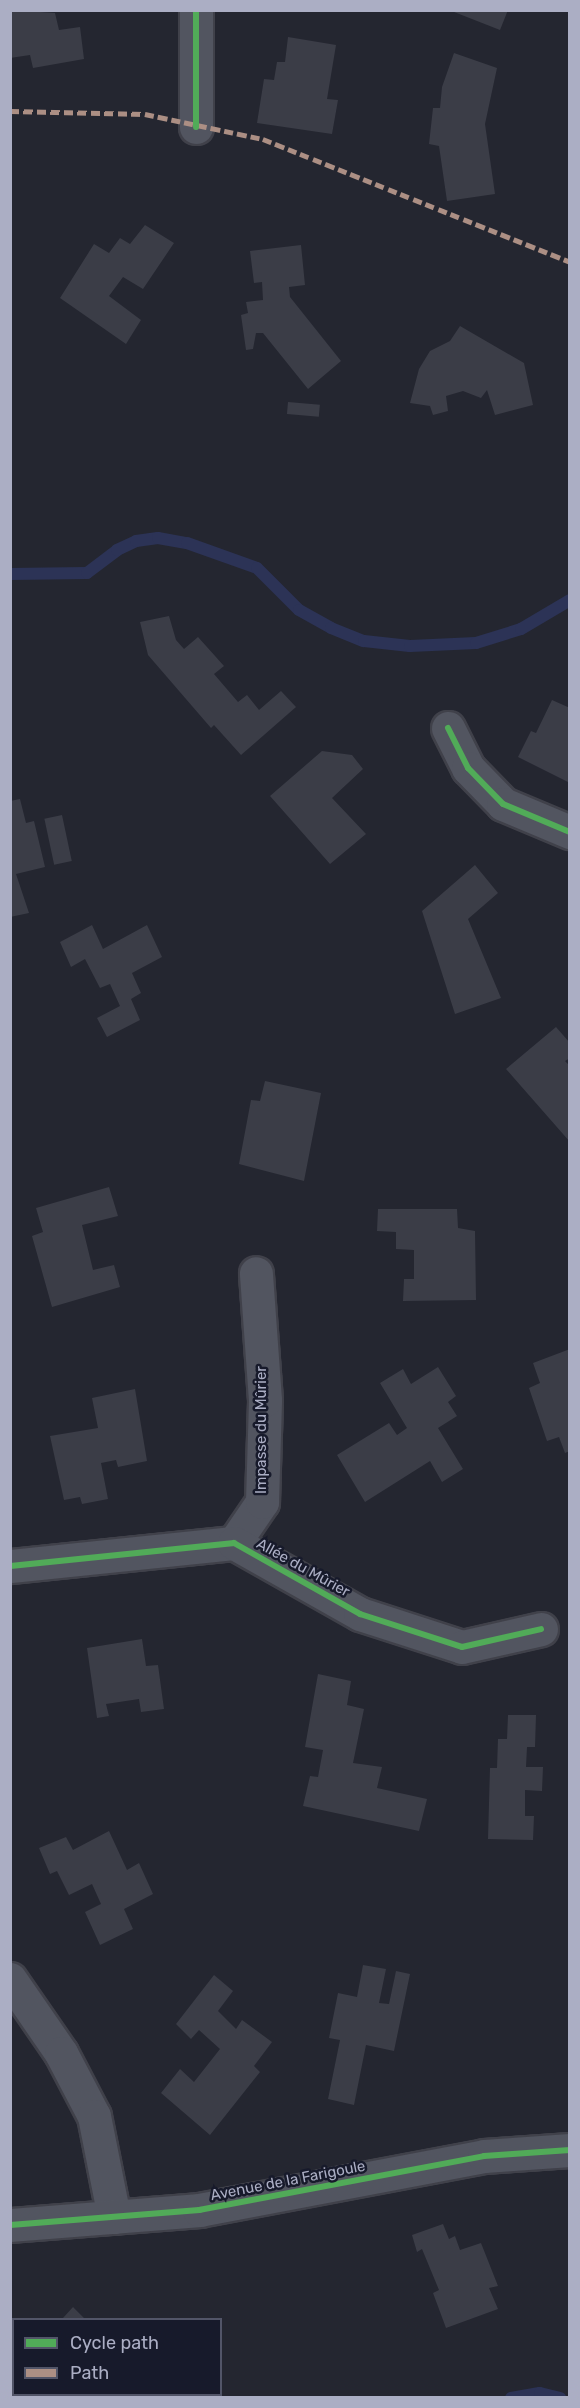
<!DOCTYPE html>
<meta charset="utf-8">
<style>
body{margin:0}
#map{position:relative;width:580px;height:2408px;overflow:hidden;background:#242630;font-family:Rubik,sans-serif}
div>[style]{position:absolute}
[style*='--x']{left:calc(var(--x)*1px);top:calc(var(--y)*1px);width:calc(var(--w)*1px);rotate:calc(var(--a)*1deg)}
.stream>*{height:12px;margin:-6px;padding:0 6px;transform-origin:6px;border-radius:6px;background:#2c3356}
.building>*{inset:0;background:#3b3d47;transform-origin:0 0}
.roads{filter:drop-shadow(2px 0 #40414a) drop-shadow(-2px 0 #40414a) drop-shadow(0 2px #40414a) drop-shadow(0 -2px #40414a)}
.street>*{height:33px;margin:-16.5px;padding:0 16.5px;transform-origin:16.5px;border-radius:16.5px;background:#525560}
.quiet>*{height:4.5px;margin-top:-2.25px;transform-origin:0;background:repeating-linear-gradient(90deg,#ac8f84 0 9px,transparent 0 13.5px)}
.cycleway>*{height:6px;margin:-3px;padding:0 3px;transform-origin:3px;border-radius:3px;background:#51ab58}
span{translate:-50% -50%;white-space:nowrap;text-align:center;line-height:1.15;-webkit-text-stroke:5px #171a2b;paint-order:stroke}
.street-label{font-size:15px;color:#abaec4}
.frame{position:absolute;inset:0;border:12px solid #abaec4;pointer-events:none}
.legend{position:absolute;left:12px;top:2318px;width:210px;height:78px;box-sizing:border-box;background:#171a2b;border:2px solid #525568;margin:0;padding:8px 10px;list-style:none;font-size:18px;color:#abaec4}
.legend li{display:flex;align-items:center;gap:12px;height:30px}
.legend b{width:30px;border:2px solid #525568}
</style>
<div id="map">
<div class="stream">
<div style="--x:10;--y:574;--w:77;--a:-0.7"></div>
<div style="--x:87;--y:573;--w:38;--a:-37"></div>
<div style="--x:117;--y:550;--w:21;--a:-25"></div>
<div style="--x:136;--y:541;--w:22;--a:-8"></div>
<div style="--x:158;--y:538;--w:29;--a:10"></div>
<div style="--x:187;--y:543;--w:74;--a:19.7"></div>
<div style="--x:257;--y:568;--w:59;--a:45"></div>
<div style="--x:299;--y:610;--w:37;--a:29"></div>
<div style="--x:331;--y:628;--w:35;--a:22"></div>
<div style="--x:364;--y:641;--w:46;--a:6.2"></div>
<div style="--x:410;--y:646;--w:66;--a:-2.6"></div>
<div style="--x:476;--y:643;--w:47;--a:-17.3"></div>
<div style="--x:521;--y:629;--w:57;--a:-30.6"></div>
<div style="--x:511;--y:2398;--w:29;--a:-10"></div>
<div style="--x:540;--y:2393;--w:21;--a:14"></div>
</div>
<div class="building">
<div style="clip-path:polygon(10px 10px,55px 13px,59px 30px,80px 27px,84px 59px,33px 68px,30px 55px,10px 58px)"></div>
<div style="clip-path:polygon(449px 10px,508px 10px,500px 30px)"></div>
<div style="clip-path:polygon(288px 37px,336px 45px,327px 99px,338px 100px,332px 134px,257px 123px,264px 79px,274px 80px,277px 62px,285px 62px)"></div>
<div style="clip-path:polygon(454px 53px,497px 68px,485px 124px,495px 194px,447px 201px,439px 146px,429px 144px,433px 108px,440px 108px,442px 87px)"></div>
<div style="clip-path:polygon(145px 225px,174px 243px,143px 289px,123px 277px,109px 296px,141px 320px,126px 344px,60px 298px,94px 244px,109px 253px,120px 238px,130px 244px)"></div>
<div style="clip-path:polygon(301px 245px,305px 285px,289px 287px,290px 297px,341px 361px,308px 389px,263px 333px,256px 333px,253px 349px,246px 350px,241px 315px,248px 313px,246px 302px,263px 300px,262px 282px,254px 283px,250px 251px)"></div>
<div style="clip-path:polygon(460px 326px,524px 363px,533px 405px,495px 415px,487px 390px,481px 398px,463px 391px,446px 396px,448px 411px,433px 415px,430px 406px,410px 403px,419px 369px,430px 351px,450px 341px)"></div>
<div style="left:288px;top:402px;width:32px;height:12px;rotate:5deg"></div>
<div style="clip-path:polygon(169px 616px,176px 640px,184px 649px,198px 637px,224px 666px,214px 674px,238px 702px,247px 695px,259px 710px,281px 691px,296px 707px,241px 755px,214px 725px,211px 728px,148px 655px,140px 622px)"></div>
<div style="clip-path:polygon(552px 700px,570px 708px,570px 783px,518px 757px,531px 731px,536px 733px)"></div>
<div style="clip-path:polygon(322px 751px,352px 755px,363px 769px,332px 798px,366px 834px,330px 864px,270px 796px)"></div>
<div style="clip-path:polygon(20px 799px,26px 823px,34px 821px,45px 867px,16px 874px,29px 913px,10px 917px,10px 801px)"></div>
<div style="left:62px;top:815px;width:47px;height:18px;rotate:78deg"></div>
<div style="clip-path:polygon(475px 865px,498px 893px,468px 919px,501px 998px,455px 1014px,422px 911px)"></div>
<div style="clip-path:polygon(92px 925px,103px 949px,147px 925px,162px 957px,132px 973px,141px 993px,131px 999px,140px 1020px,107px 1037px,97px 1018px,120px 1006px,110px 984px,100px 988px,85px 959px,71px 967px,60px 942px)"></div>
<div style="clip-path:polygon(556px 1027px,570px 1043px,570px 1058px,565px 1061px,570px 1066px,570px 1142px,506px 1069px)"></div>
<div style="clip-path:polygon(265px 1081px,321px 1093px,304px 1181px,239px 1164px,251px 1100px,260px 1101px)"></div>
<div style="clip-path:polygon(109px 1187px,118px 1216px,82px 1225px,93px 1270px,114px 1265px,120px 1287px,52px 1307px,32px 1236px,43px 1232px,36px 1208px)"></div>
<div style="clip-path:polygon(378px 1209px,457px 1209px,458px 1228px,475px 1231px,476px 1300px,403px 1301px,404px 1279px,414px 1279px,414px 1250px,396px 1249px,396px 1232px,377px 1231px)"></div>
<div style="clip-path:polygon(570px 1349px,570px 1451px,565px 1453px,559px 1437px,547px 1441px,529px 1388px,540px 1383px,533px 1363px)"></div>
<div style="clip-path:polygon(438px 1367px,456px 1396px,448px 1402px,457px 1416px,438px 1428px,463px 1469px,442px 1482px,430px 1461px,365px 1502px,337px 1455px,389px 1423px,397px 1435px,407px 1428px,380px 1383px,403px 1369px,411px 1384px)"></div>
<div style="clip-path:polygon(135px 1389px,147px 1461px,118px 1467px,116px 1460px,101px 1463px,108px 1499px,82px 1504px,80px 1497px,64px 1500px,50px 1436px,98px 1428px,92px 1398px)"></div>
<div style="clip-path:polygon(142px 1639px,146px 1666px,158px 1665px,164px 1709px,141px 1712px,139px 1699px,106px 1704px,109px 1716px,97px 1718px,87px 1648px)"></div>
<div style="clip-path:polygon(318px 1674px,351px 1681px,347px 1705px,364px 1709px,353px 1763px,382px 1767px,377px 1788px,427px 1799px,419px 1831px,303px 1806px,310px 1776px,318px 1777px,323px 1750px,305px 1747px)"></div>
<div style="clip-path:polygon(508px 1715px,536px 1715px,535px 1747px,527px 1747px,526px 1767px,543px 1767px,542px 1791px,525px 1790px,525px 1816px,534px 1816px,533px 1840px,488px 1839px,490px 1768px,497px 1768px,498px 1739px,507px 1739px)"></div>
<div style="clip-path:polygon(109px 1831px,127px 1870px,139px 1863px,153px 1894px,124px 1909px,133px 1929px,100px 1945px,85px 1912px,101px 1904px,92px 1884px,69px 1895px,57px 1871px,50px 1874px,39px 1848px,66px 1837px,73px 1850px)"></div>
<div style="clip-path:polygon(363px 1965px,386px 1969px,379px 2003px,389px 2004px,396px 1971px,410px 1974px,394px 2051px,366px 2045px,354px 2105px,328px 2099px,340px 2040px,329px 2038px,338px 1993px,357px 1997px)"></div>
<div style="clip-path:polygon(214px 1975px,233px 1991px,218px 2011px,236px 2029px,242px 2020px,272px 2042px,254px 2066px,260px 2072px,210px 2135px,161px 2093px,180px 2069px,194px 2082px,220px 2049px,199px 2030px,191px 2039px,176px 2024px)"></div>
<div style="clip-path:polygon(443px 2224px,449px 2239px,455px 2236px,460px 2250px,481px 2243px,498px 2286px,489px 2288px,498px 2309px,446px 2328px,433px 2293px,439px 2290px,422px 2249px,417px 2252px,412px 2235px)"></div>
<div style="clip-path:polygon(73px 2307px,85px 2319px,61px 2319px,63px 2318px)"></div>
<div style="clip-path:polygon(10px 2330px,14px 2333px,14px 2367px,10px 2363px)"></div>
<div style="clip-path:polygon(40px 2394px,77px 2394px,74px 2397px)"></div>
</div>
<div class="roads">
<div class="street">
<div style="--x:196;--y:127;--w:117;--a:-90"></div>
<div style="--x:448;--y:728;--w:45;--a:63.4"></div>
<div style="--x:468;--y:768;--w:50;--a:45.8"></div>
<div style="--x:503;--y:804;--w:73;--a:22.7"></div>
<div style="--x:234;--y:1543;--w:50;--a:-55.7"></div>
<div style="--x:262;--y:1502;--w:102;--a:-88.3"></div>
<div style="--x:265;--y:1400;--w:127;--a:-94.1"></div>
<div style="--x:11;--y:1566;--w:224;--a:-5.9"></div>
<div style="--x:234;--y:1543;--w:145;--a:29.4"></div>
<div style="--x:360;--y:1614;--w:107;--a:17.9"></div>
<div style="--x:462;--y:1647;--w:81;--a:-12.8"></div>
<div style="--x:10;--y:1979;--w:90;--a:55.4"></div>
<div style="--x:61;--y:2053;--w:71;--a:62.4"></div>
<div style="--x:94;--y:2116;--w:103;--a:78.8"></div>
<div style="--x:10;--y:2225;--w:190;--a:-4.5"></div>
<div style="--x:199;--y:2210;--w:290;--a:-10.7"></div>
<div style="--x:484;--y:2156;--w:86;--a:-4"></div>
</div>
</div>
<div class="quiet">
<div style="--x:10;--y:111;--w:135;--a:1.3"></div>
<div style="--x:145;--y:114;--w:121;--a:12"></div>
<div style="--x:263;--y:139;--w:331;--a:21.8"></div>
</div>
<div class="cycleway">
<div style="--x:196;--y:127;--w:117;--a:-90"></div>
<div style="--x:448;--y:728;--w:45;--a:63.4"></div>
<div style="--x:468;--y:768;--w:50;--a:45.8"></div>
<div style="--x:503;--y:804;--w:73;--a:22.7"></div>
<div style="--x:11;--y:1566;--w:224;--a:-5.9"></div>
<div style="--x:234;--y:1543;--w:145;--a:29.4"></div>
<div style="--x:360;--y:1614;--w:107;--a:17.9"></div>
<div style="--x:462;--y:1647;--w:81;--a:-12.8"></div>
<div style="--x:10;--y:2225;--w:190;--a:-4.5"></div>
<div style="--x:199;--y:2210;--w:290;--a:-10.7"></div>
<div style="--x:484;--y:2156;--w:86;--a:-4"></div>
</div>
<div class="street-label">
<span style="left:262px;top:1430px;rotate:-90deg">Impasse du Mûrier</span>
<span style="left:303px;top:1568px;rotate:29deg">Allée du Mûrier</span>
<span style="left:288px;top:2181px;rotate:-11deg">Avenue de la Farigoule</span>
</div>
<div class="frame"></div>
<ul class="legend">
<li><b style="height:8px;background:#51ab58"></b>Cycle path</li>
<li><b style="height:8px;background:#ac8f84"></b>Path</li>
</ul>
</div>
